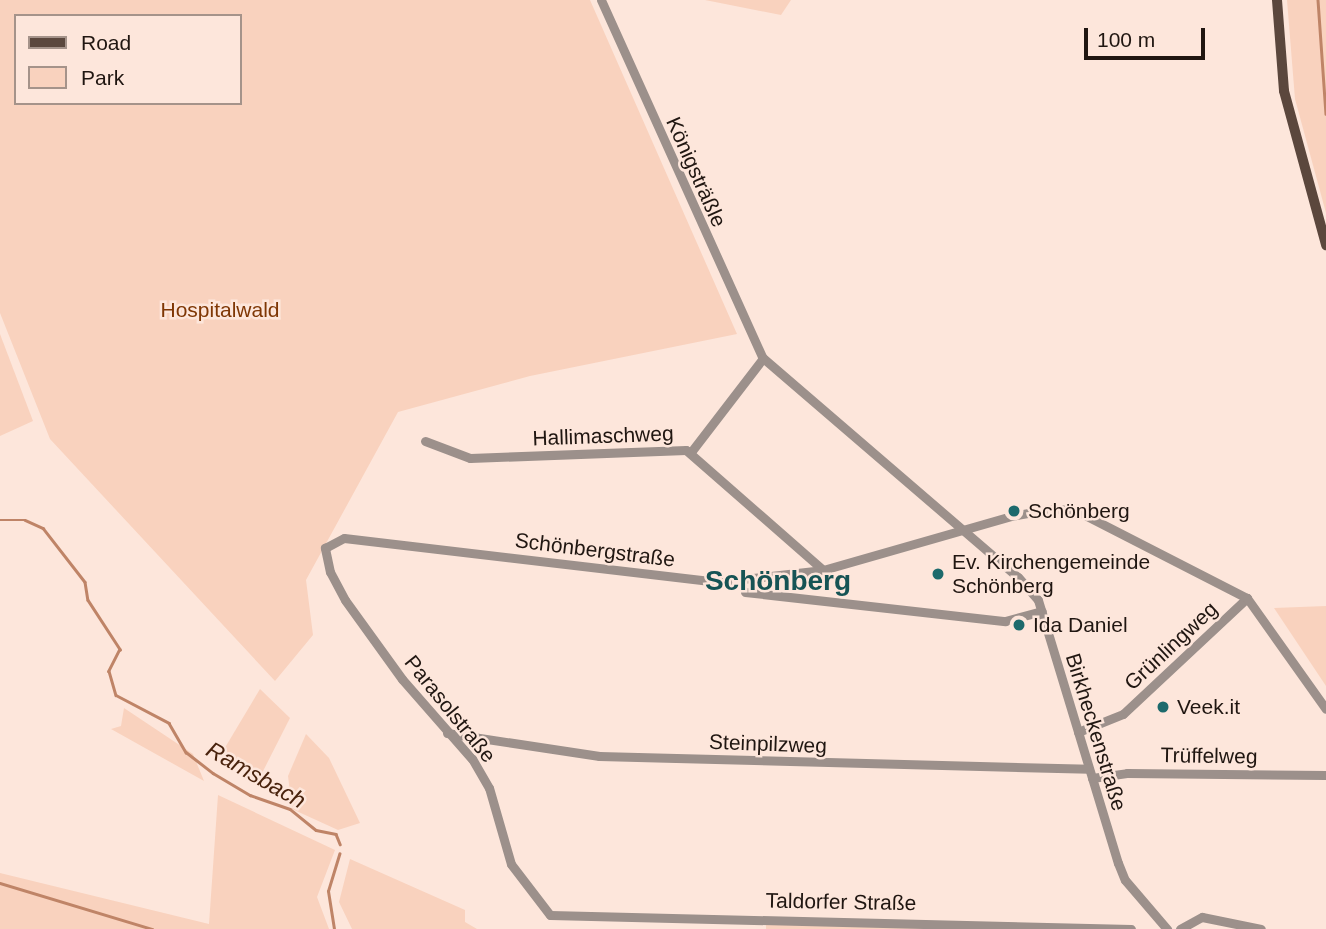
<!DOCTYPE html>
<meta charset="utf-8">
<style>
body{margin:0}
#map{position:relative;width:1326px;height:929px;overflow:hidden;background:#fde6db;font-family:Arial,sans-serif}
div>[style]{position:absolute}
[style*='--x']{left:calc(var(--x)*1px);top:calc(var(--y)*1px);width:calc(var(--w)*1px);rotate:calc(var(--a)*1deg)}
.green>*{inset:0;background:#f9d2be}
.stream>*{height:2.5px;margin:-1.25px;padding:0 1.25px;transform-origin:1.25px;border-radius:1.25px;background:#bf8467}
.minor>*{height:9px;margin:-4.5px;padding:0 4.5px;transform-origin:4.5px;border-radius:4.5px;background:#9c908b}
.major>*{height:10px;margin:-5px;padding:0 5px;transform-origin:5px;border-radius:5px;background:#5b473d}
.dots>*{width:19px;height:19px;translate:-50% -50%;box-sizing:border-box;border:4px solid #fde6db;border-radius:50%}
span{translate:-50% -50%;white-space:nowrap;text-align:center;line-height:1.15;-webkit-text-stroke:5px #fde6db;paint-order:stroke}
.street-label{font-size:21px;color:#201611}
.park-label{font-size:21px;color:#7f3705}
.poi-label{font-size:21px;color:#201611}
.left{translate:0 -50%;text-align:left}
.water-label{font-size:23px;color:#4a230d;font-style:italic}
.district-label{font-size:28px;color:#165354;font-weight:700}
.legend{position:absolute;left:14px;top:14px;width:228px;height:91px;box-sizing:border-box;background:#fde6db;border:2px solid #a5938a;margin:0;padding:9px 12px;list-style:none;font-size:21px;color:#201611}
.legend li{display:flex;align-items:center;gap:14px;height:35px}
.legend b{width:35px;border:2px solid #a5938a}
.scale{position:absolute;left:1084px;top:28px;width:121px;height:32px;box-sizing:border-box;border:4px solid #201611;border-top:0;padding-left:9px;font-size:21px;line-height:24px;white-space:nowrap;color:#201611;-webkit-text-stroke:5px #fde6db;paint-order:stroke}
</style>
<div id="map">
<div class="green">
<div style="clip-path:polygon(evenodd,0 0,590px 0,737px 334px,530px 376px,398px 412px,306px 580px,313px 635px,275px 681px,50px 439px,0 313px,0 0,16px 16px,240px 16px,240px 103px,16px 103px,16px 16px)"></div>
<div style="clip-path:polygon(705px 0,791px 0,781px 15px)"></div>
<div style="clip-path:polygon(1287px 0,1326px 0,1326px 213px,1295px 99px)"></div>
<div style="clip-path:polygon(0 334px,33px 421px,0 436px)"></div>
<div style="clip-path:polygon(1326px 606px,1326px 686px,1274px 608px)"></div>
<div style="clip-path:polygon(260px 689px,290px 718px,258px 781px,220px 756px)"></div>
<div style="clip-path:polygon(124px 708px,193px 754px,204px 781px,111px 729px,121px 726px)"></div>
<div style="clip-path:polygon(306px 734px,329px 758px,360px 823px,338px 830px,292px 809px,288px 776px)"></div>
<div style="clip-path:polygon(218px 795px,335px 850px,317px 897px,329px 929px,0 929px,0 873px,209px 924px)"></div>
<div style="clip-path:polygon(350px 859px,465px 910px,465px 922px,477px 929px,352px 929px,339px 902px)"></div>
<div style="clip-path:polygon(766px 924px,1026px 929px,766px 929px)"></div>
</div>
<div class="stream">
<div style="--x:1318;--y:0;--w:114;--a:86"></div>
<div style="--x:0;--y:520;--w:25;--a:0"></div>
<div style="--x:25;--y:520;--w:20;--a:24"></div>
<div style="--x:43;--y:528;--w:68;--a:52.1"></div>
<div style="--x:85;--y:582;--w:18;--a:81"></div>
<div style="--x:88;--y:600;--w:59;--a:56.9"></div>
<div style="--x:120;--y:649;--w:25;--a:117"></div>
<div style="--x:109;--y:671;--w:25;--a:74"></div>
<div style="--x:116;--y:695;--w:60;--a:27.8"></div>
<div style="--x:169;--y:723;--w:34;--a:60"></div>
<div style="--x:186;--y:752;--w:34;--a:38"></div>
<div style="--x:213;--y:773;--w:43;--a:30.7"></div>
<div style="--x:250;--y:795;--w:42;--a:19.3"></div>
<div style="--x:290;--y:809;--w:33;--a:39"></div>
<div style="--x:316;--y:830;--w:20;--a:11"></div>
<div style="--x:336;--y:834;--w:11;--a:68"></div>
<div style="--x:0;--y:883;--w:159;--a:16.8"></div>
<div style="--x:334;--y:929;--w:38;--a:-99"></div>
<div style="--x:328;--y:891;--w:39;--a:-73"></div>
</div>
<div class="minor">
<div style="--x:601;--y:0;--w:393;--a:65.7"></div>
<div style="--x:763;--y:358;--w:336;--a:40.7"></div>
<div style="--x:1018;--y:577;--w:30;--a:49"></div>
<div style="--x:1038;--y:600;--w:275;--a:73.1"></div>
<div style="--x:1118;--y:863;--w:18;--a:68"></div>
<div style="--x:1125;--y:880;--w:65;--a:49.4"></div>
<div style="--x:425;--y:441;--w:48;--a:20.7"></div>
<div style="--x:470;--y:458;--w:216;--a:-2.1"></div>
<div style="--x:686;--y:450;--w:182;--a:41.2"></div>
<div style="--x:691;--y:452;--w:118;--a:-52.5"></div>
<div style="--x:745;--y:592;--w:262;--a:6.4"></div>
<div style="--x:1005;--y:621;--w:38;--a:-15"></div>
<div style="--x:1078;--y:732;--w:48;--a:-21.8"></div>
<div style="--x:1123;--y:714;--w:170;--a:-43.1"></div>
<div style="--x:447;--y:733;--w:154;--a:8.6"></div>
<div style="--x:599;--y:756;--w:490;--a:1.5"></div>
<div style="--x:1092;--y:778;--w:35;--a:-8"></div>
<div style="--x:1127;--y:773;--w:199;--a:0.6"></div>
<div style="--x:1131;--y:929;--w:581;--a:-178.62"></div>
<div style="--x:550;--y:915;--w:64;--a:-127.4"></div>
<div style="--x:511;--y:864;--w:79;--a:-106.1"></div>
<div style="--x:489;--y:788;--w:34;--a:-120"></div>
<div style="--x:472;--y:759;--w:106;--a:-131.2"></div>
<div style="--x:402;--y:679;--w:97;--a:-125.8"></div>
<div style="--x:345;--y:600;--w:32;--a:-118"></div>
<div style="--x:330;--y:572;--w:25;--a:-102"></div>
<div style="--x:325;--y:548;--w:21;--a:-28"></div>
<div style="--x:344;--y:538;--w:377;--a:6.7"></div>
<div style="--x:718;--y:582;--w:106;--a:-6.5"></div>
<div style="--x:823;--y:570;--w:196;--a:-16"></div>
<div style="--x:1011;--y:516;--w:40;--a:-10"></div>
<div style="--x:1050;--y:509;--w:25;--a:2"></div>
<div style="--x:1075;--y:510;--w:193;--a:27.1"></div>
<div style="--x:1247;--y:598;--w:136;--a:54.6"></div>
<div style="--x:1180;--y:929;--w:25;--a:-29"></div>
<div style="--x:1202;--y:917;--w:60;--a:11.5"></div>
</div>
<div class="major">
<div style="--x:1277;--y:0;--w:91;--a:85.6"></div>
<div style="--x:1284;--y:91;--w:160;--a:74.7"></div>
</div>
<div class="dots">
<div style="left:1014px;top:511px;background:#1d6a6c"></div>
<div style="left:938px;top:574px;background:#1d6a6c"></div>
<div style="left:1019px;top:625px;background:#1d6a6c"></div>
<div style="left:1163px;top:707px;background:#1d6a6c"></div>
</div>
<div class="street-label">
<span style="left:696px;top:172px;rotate:66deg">Königsträßle</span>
<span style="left:603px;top:436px;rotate:-2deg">Hallimaschweg</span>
<span style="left:595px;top:550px;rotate:7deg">Schönbergstraße</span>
<span style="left:1171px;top:646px;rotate:-43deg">Grünlingweg</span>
<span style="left:450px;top:709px;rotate:51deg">Parasolstraße</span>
<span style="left:1096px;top:732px;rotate:73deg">Birkheckenstraße</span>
<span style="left:768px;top:744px;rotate:2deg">Steinpilzweg</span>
<span style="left:1209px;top:756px;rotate:1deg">Trüffelweg</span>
<span style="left:841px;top:902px;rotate:1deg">Taldorfer Straße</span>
</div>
<div class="park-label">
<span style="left:220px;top:310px">Hospitalwald</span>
</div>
<div class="poi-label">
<span class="left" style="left:1028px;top:511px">Schönberg</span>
<span class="left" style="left:952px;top:574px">Ev. Kirchengemeinde<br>Schönberg</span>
<span class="left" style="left:1033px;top:625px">Ida Daniel</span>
<span class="left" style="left:1177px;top:707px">Veek.it</span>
</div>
<div class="water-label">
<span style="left:256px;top:775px;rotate:30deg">Ramsbach</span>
</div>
<div class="district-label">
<span style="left:778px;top:581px">Schönberg</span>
</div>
<ul class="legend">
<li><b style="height:9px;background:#5b473d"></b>Road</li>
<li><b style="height:19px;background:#f9d2be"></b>Park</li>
</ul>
<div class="scale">100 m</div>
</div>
